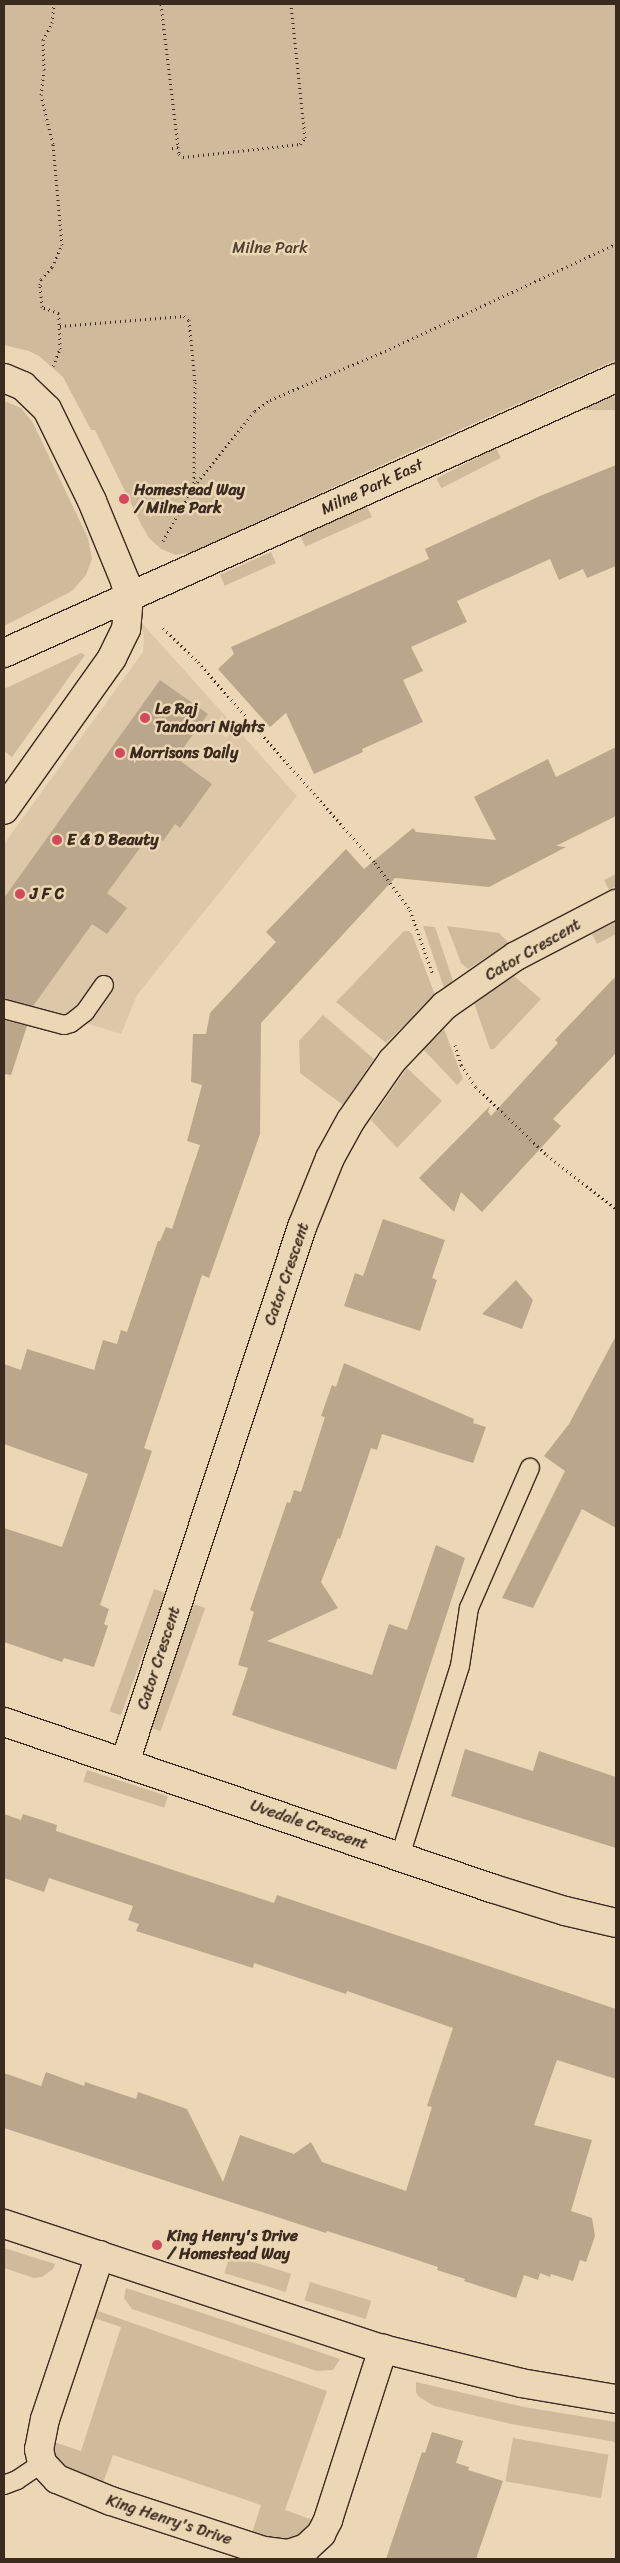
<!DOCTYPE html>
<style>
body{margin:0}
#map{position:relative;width:620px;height:2563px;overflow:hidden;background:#ebd7b5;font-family:Sriracha,sans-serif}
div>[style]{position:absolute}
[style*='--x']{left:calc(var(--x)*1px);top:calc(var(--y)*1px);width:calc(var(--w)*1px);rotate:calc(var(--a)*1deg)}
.built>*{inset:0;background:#dcc8a8}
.green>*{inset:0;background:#cfbb9c;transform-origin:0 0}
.building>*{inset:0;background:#baa68b}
.path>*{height:3px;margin-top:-1.5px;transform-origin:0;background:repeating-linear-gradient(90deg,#3b2a1e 0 1px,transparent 0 5px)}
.roads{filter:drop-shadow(1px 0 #3b2a1e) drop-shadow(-1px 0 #3b2a1e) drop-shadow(0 1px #3b2a1e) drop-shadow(0 -1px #3b2a1e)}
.service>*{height:18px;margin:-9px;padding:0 9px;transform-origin:9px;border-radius:9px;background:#ebd7b5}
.minor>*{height:28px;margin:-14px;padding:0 14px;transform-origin:14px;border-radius:14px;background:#ebd7b5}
.tertiary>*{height:28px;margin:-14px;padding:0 14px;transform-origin:14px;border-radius:14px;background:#ebd7b5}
.dots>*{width:14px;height:14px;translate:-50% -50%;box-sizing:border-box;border:2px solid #ebd7b5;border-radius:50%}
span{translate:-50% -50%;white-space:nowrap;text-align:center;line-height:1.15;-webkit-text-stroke:5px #ebd7b5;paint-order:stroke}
.park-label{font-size:16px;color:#514031}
.street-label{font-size:16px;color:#3b2a1e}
.poi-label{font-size:16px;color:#3b2a1e;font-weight:700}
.left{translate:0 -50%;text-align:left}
.frame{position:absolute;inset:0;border:5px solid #3b2a1e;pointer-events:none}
</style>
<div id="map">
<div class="built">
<div style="clip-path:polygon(141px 622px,297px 796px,137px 995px,121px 1034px,4px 998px,4px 844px,143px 652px,144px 637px)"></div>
</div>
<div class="green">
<div style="clip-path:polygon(4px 4px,616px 4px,616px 360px,401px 456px,193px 552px,176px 555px,161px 549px,149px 538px,141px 524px,95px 430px,91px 430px,63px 377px,39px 356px,29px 351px,4px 345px)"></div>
<div style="left:616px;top:397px;width:13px;height:94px;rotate:90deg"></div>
<div style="clip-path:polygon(4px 401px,21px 408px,33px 423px,88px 538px,92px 559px,86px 575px,72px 591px,4px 626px)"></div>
<div style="left:496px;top:448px;width:11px;height:67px;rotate:63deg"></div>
<div style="left:367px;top:506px;width:12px;height:73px;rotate:66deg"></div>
<div style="left:271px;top:552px;width:12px;height:56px;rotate:66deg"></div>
<div style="clip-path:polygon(81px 653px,85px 655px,12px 757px,4px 751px,4px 689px)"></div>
<div style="clip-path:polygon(616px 874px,616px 886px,609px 890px,604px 880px)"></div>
<div style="clip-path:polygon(616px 922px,616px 934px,597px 944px,592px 934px)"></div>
<div style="clip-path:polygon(423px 926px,435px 927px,453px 981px,444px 988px)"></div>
<div style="clip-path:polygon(447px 926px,499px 933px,509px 943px,468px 969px,461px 963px)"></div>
<div style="clip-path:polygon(404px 931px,409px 931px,412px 934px,435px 995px,386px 1043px,336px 1002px)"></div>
<div style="clip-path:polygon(514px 976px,541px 999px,494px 1049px,490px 1049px,474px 1003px)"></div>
<div style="clip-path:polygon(323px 1015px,374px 1059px,343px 1105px,300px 1073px,299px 1041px)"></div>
<div style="clip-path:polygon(444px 1029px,463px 1079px,457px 1085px,423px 1049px)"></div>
<div style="clip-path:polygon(407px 1068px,442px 1101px,397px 1148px,371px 1120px)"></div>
<div style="left:154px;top:1589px;width:12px;height:130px;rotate:20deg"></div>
<div style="left:194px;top:1604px;width:12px;height:131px;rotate:20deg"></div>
<div style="left:87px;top:1770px;width:85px;height:12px;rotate:18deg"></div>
<div style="clip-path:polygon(4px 2248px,55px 2264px,53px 2269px,42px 2277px,34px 2278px,4px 2268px)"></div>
<div style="left:230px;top:2255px;width:64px;height:19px;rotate:17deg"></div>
<div style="left:310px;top:2282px;width:64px;height:19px;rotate:17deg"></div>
<div style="clip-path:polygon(126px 2288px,236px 2324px,340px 2359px,333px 2370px,317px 2371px,132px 2309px,124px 2298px)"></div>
<div style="clip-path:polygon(98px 2311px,327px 2391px,285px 2510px,313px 2520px,303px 2532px,292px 2538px,279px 2540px,252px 2533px,261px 2505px,113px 2455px,103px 2483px,75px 2474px,57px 2460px,53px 2454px,54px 2442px,81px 2451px,121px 2327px,94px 2318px)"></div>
<div style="clip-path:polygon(416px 2382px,524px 2407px,616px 2422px,616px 2442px,511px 2424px,434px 2406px,419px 2397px,416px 2392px)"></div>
<div style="left:513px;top:2438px;width:97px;height:44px;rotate:10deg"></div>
</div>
<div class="building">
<div style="clip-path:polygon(616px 465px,616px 566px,587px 578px,583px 569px,559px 580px,550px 559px,457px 601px,467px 622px,411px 647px,423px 671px,403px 680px,423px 722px,362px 749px,363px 752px,314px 774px,286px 713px,270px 727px,218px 669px,234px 654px,231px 647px,429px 559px,425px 549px,540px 496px)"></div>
<div style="clip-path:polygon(160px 680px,208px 714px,176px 758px,212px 784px,180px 828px,175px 824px,163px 841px,151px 833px,107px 893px,127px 908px,107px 934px,92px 924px,33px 1006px,4px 999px,4px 898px)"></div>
<div style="clip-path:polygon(616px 747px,616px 816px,556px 846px,566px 847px,489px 887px,395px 878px,261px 1023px,260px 1134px,209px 1278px,202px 1275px,144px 1448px,152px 1451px,100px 1605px,109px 1609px,104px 1624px,108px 1626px,94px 1667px,64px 1658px,62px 1662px,4px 1642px,4px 1528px,62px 1547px,88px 1474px,4px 1444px,4px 1364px,21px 1370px,27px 1349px,94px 1370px,103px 1340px,117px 1344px,121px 1330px,127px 1332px,158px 1241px,160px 1241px,166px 1227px,172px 1229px,200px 1145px,187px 1141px,202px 1085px,191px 1082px,193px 1034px,206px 1034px,210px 1013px,276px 942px,266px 932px,346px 849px,364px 869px,413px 828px,416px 832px,496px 840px,474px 797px,548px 759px,556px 777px)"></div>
<div style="clip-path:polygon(616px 976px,616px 1053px,553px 1119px,561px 1126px,482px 1212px,461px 1192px,454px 1212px,419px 1178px,490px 1106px,488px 1112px,491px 1116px,558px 1043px,555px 1040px)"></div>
<div style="clip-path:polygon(4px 1020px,27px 1026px,11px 1075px,4px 1074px)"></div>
<div style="clip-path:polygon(383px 1219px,445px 1240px,432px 1278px,437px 1280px,420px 1331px,344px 1306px,355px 1273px,363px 1276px)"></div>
<div style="clip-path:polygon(516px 1280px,533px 1300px,522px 1329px,482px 1314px)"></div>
<div style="clip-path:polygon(616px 1336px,616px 1528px,582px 1509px,533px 1608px,502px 1598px,565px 1471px,544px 1456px,569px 1424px)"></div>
<div style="clip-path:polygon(344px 1363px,474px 1419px,473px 1423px,486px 1427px,473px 1463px,382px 1434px,377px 1450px,371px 1448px,340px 1539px,338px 1538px,321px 1582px,338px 1608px,267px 1641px,372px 1675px,389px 1624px,407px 1630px,436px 1545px,465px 1558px,396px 1770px,232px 1715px,248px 1668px,238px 1665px,254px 1612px,250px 1610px,287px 1502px,290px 1503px,294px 1490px,301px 1492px,325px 1417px,321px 1416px,332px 1385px,336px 1387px)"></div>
<div style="clip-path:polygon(465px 1749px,533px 1771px,539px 1751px,616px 1777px,616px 1848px,451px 1796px)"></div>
<div style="clip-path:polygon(4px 1814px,21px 1820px,23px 1814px,57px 1825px,56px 1831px,173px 1870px,274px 1903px,277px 1895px,616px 2009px,616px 2079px,557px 2060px,534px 2125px,592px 2140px,571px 2211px,592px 2218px,595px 2236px,586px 2262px,580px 2260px,573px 2281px,551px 2274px,550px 2277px,540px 2273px,538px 2280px,524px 2275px,516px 2298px,464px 2281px,465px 2279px,437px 2270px,438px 2267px,399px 2254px,327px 2231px,326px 2233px,4px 2128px,4px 2073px,41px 2086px,46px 2072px,84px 2086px,85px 2082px,136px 2099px,138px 2092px,187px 2109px,223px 2182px,240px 2135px,294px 2154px,311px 2142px,322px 2162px,406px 2191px,432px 2107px,427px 2106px,453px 2028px,347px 1991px,346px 1994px,254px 1963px,253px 1968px,136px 1931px,139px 1924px,128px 1920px,133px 1906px,49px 1878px,44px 1892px,4px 1878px)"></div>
<div style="clip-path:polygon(432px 2432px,463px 2441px,456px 2463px,469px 2467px,468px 2470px,503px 2481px,476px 2559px,386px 2559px,422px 2452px,425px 2453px)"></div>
</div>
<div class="path">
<div style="--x:161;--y:4;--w:144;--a:83.2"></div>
<div style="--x:178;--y:147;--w:9;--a:167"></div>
<div style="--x:178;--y:147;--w:7;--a:82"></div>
<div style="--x:179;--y:154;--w:5;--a:37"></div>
<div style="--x:183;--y:157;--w:118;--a:-6.3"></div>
<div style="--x:300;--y:144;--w:8;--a:-50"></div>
<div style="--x:305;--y:138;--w:135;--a:-96"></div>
<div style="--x:60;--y:326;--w:124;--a:-4.6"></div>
<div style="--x:184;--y:316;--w:6;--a:39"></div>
<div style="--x:189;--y:320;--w:62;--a:84.5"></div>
<div style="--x:195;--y:382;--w:104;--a:90.6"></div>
<div style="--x:194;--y:486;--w:97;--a:-50.9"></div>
<div style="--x:255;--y:411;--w:19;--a:-36"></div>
<div style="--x:270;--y:400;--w:125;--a:-23.1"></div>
<div style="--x:385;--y:351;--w:255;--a:-24.9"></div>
<div style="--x:53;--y:366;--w:18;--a:-68"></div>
<div style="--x:60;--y:349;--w:36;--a:-92"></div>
<div style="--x:59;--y:313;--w:18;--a:-161"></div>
<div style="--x:42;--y:307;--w:22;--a:-95"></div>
<div style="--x:40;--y:285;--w:6;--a:-81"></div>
<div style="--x:41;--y:279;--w:16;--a:-47"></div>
<div style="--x:52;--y:267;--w:24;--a:-66"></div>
<div style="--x:62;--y:245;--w:101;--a:-95.1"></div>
<div style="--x:53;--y:144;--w:50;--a:-103.8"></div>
<div style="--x:41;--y:95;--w:25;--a:-83"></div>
<div style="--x:44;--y:70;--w:30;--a:-92"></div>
<div style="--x:43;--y:40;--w:19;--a:-62"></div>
<div style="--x:52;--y:23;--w:19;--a:-84"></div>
<div style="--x:163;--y:541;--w:63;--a:-60.6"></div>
<div style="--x:163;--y:628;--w:49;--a:44.2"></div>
<div style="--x:198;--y:662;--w:268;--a:48.6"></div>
<div style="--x:375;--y:863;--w:59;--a:53.3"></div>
<div style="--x:410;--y:910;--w:66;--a:70.5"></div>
<div style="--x:455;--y:1045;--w:21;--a:73"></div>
<div style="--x:461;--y:1065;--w:27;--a:56"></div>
<div style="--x:476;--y:1087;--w:98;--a:43.8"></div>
<div style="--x:547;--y:1155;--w:88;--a:38"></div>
</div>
<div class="roads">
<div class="service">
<div style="--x:4;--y:1009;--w:62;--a:14.9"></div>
<div style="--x:64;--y:1025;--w:7;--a:-16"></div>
<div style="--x:71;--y:1023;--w:18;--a:-38"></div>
<div style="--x:85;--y:1012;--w:33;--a:-55"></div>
<div style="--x:400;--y:1856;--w:199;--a:-72.5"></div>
<div style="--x:460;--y:1666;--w:59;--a:-81.2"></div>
<div style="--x:469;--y:1608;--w:153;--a:-66.5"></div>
<div style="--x:4;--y:2485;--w:14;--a:-21"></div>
<div style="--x:17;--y:2480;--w:30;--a:-34"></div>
</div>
<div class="minor">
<div style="--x:4;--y:378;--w:21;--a:23"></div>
<div style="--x:23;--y:386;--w:33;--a:44"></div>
<div style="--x:47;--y:409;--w:102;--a:63.9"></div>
<div style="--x:92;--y:501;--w:87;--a:67.6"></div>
<div style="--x:125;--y:581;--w:16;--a:76"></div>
<div style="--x:129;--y:597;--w:32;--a:95"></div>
<div style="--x:126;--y:629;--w:32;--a:116"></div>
<div style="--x:112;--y:658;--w:186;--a:125.4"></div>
<div style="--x:4;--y:653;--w:671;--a:-24.2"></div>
<div style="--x:4;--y:1722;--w:515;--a:18.82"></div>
<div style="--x:491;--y:1888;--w:77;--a:17.3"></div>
<div style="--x:565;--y:1911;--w:52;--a:13.2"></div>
<div style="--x:125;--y:1762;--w:564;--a:-71.69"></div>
<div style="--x:302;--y:1227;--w:74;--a:-67.9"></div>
<div style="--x:330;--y:1158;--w:43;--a:-61.1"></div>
<div style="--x:351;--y:1120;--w:72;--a:-55.2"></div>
<div style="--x:392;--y:1061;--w:76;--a:-46.6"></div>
<div style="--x:444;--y:1006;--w:88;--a:-34.8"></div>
<div style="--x:516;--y:956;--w:113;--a:-27.5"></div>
<div style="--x:100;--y:2255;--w:173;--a:108.5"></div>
<div style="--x:45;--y:2419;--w:31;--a:101"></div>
<div style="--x:39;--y:2449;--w:14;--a:78"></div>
<div style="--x:42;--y:2463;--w:22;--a:47"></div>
<div style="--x:57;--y:2479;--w:58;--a:22.2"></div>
<div style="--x:111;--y:2501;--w:161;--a:18.1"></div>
<div style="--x:264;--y:2551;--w:24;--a:7"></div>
<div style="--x:288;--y:2554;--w:19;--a:-18"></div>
<div style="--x:306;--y:2548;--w:21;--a:-43"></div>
<div style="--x:321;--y:2534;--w:16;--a:-63"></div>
<div style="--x:328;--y:2520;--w:180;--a:-72.2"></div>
</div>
<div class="tertiary">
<div style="--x:4;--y:2224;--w:399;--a:18.3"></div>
<div style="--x:383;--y:2349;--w:142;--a:13.8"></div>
<div style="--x:521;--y:2383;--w:96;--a:9.6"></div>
</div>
</div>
<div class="dots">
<div style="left:124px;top:499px;background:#d1495b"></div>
<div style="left:145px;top:718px;background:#d1495b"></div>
<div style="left:120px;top:753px;background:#d1495b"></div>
<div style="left:57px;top:840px;background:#d1495b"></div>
<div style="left:20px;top:894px;background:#d1495b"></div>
<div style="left:157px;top:2245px;background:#d1495b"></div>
</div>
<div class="park-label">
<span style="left:270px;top:248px">Milne Park</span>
</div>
<div class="street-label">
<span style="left:372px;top:487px;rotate:-25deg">Milne Park East</span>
<span style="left:533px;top:950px;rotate:-30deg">Cator Crescent</span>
<span style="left:287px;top:1274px;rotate:-71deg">Cator Crescent</span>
<span style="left:159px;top:1658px;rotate:-72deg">Cator Crescent</span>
<span style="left:309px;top:1825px;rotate:19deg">Uvedale Crescent</span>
<span style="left:169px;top:2520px;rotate:18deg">King Henry's Drive</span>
</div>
<div class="poi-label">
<span class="left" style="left:134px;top:499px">Homestead Way<br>/ Milne Park</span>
<span class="left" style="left:155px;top:718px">Le Raj<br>Tandoori Nights</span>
<span class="left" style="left:130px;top:753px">Morrisons Daily</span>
<span class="left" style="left:67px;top:840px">E &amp; D Beauty</span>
<span class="left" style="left:30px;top:894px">J F C</span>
<span class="left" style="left:167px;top:2245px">King Henry's Drive<br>/ Homestead Way</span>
</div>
<div class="frame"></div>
</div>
